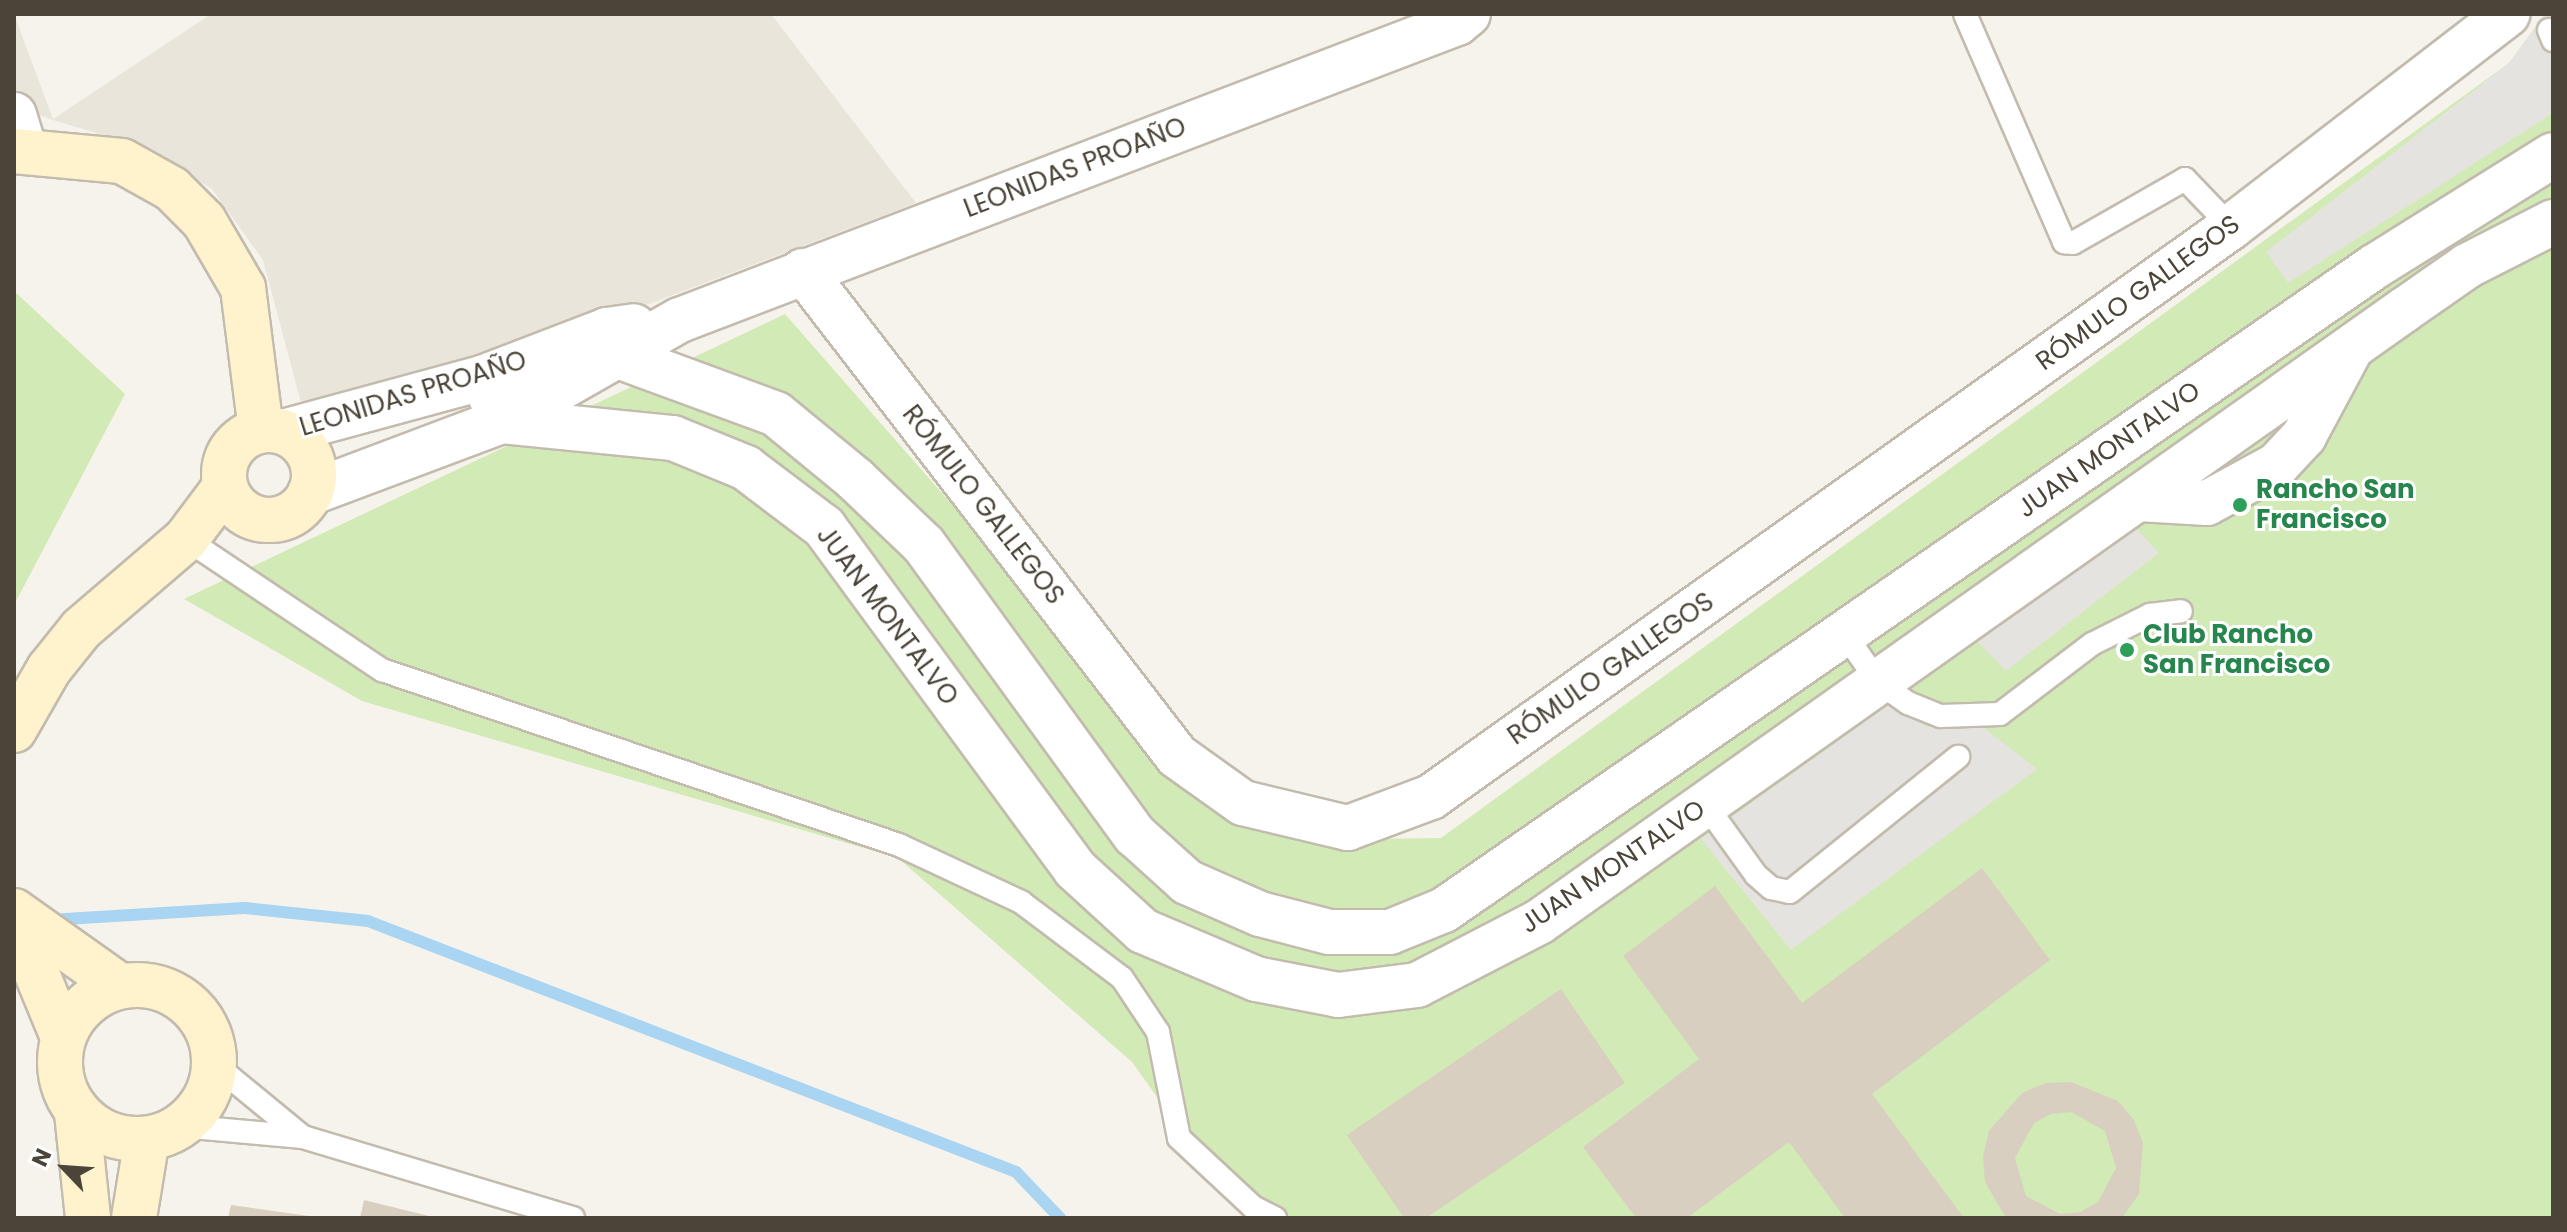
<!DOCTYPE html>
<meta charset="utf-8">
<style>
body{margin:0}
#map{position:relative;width:2567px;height:1232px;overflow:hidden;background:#f6f3ec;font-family:Poppins,sans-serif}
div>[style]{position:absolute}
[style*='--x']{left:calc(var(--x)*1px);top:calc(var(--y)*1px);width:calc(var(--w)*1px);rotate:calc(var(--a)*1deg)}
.residential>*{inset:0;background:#eae5da}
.green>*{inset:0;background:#d2eab5}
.parking>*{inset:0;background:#e5e3e0}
.stream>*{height:12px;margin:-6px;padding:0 6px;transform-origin:6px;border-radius:6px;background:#a9d4f2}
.building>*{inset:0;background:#d8cfc1}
.roads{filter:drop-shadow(2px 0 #c2bbae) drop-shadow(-2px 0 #c2bbae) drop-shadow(0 2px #c2bbae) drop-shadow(0 -2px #c2bbae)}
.lane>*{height:22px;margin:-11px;padding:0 11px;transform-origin:11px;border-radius:11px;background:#fff}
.street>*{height:44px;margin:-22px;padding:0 22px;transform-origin:22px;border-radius:22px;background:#fff}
.secondary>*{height:44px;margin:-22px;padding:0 22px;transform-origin:22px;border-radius:22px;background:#fff3cd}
.secondary>.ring{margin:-22px;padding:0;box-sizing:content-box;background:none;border:44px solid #fff3cd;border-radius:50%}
.dots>*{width:22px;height:22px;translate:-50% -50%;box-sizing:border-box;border:4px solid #fff;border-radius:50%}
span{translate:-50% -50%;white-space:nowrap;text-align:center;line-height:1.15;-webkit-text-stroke:6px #fff;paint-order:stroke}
.street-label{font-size:26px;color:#4b4439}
.leisure-label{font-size:26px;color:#27864d;font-weight:700}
.left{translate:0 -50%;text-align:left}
.frame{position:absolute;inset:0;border:16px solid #4b4439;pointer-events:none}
.north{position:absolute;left:24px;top:1128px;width:80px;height:80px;-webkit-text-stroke:6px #fff;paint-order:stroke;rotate:295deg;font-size:22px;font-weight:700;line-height:32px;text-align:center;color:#4b4439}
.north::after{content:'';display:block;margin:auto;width:28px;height:36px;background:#4b4439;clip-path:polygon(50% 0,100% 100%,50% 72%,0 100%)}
</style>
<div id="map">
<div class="residential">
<div style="clip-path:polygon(14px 14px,53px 119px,211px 14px,771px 14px,916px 203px,338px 422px,303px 410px,263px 260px,212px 189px,143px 147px,53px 120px,14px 106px)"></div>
</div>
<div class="green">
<div style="clip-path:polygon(2545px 14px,2553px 14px,2553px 1218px,1244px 1218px,1132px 1062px,898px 858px,362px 701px,184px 599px,785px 314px,1195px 782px,1295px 840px,1441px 838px,2509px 63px)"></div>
<div style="clip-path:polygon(14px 291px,125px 394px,14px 605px)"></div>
</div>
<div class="parking">
<div style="clip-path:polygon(2545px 14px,2553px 14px,2553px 113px,2288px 283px,2266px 252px,2509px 63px)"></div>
<div style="clip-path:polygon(2132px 524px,2159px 553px,2006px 671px,1975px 639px)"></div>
<div style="clip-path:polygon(1890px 704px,1927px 727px,1983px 727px,2037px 769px,1791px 950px,1701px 839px)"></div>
</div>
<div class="stream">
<div style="--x:49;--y:920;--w:196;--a:-3.5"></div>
<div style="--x:245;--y:908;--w:124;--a:6"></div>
<div style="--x:368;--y:921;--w:695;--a:21.17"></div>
<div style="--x:1016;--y:1172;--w:64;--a:46.3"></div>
</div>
<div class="building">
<div style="clip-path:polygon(1982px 868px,2050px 960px,1872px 1094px,1964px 1218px,1845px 1218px,1789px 1142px,1687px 1218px,1636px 1218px,1583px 1147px,1699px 1059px,1623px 956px,1715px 886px,1802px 1003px)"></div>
<div style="clip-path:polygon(1561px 989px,1625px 1083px,1426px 1218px,1404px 1218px,1347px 1135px)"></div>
<div style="clip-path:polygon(evenodd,2071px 1082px,2118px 1101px,2134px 1120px,2143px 1143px,2139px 1194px,2122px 1218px,2006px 1218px,1985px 1182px,1983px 1156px,1989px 1131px,2022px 1093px,2046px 1083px,2071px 1082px,2071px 1112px,2105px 1131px,2116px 1168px,2098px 1202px,2080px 1212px,2060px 1214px,2026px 1196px,2015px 1158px,2034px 1123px,2051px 1114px,2071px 1112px)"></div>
<div style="clip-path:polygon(364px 1200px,433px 1217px,433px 1218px,360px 1218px)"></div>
<div style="clip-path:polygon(231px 1205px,309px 1216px,309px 1218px,228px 1218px)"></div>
</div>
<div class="roads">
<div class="lane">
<div style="--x:1965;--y:14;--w:249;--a:66.5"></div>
<div style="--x:2064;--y:242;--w:9;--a:6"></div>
<div style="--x:2073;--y:243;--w:129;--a:-29.7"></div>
<div style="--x:2185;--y:179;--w:66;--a:46.2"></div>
<div style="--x:2549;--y:30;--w:11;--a:68"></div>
<div style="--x:186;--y:539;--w:236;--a:33.8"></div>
<div style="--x:382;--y:670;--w:546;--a:18.7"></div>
<div style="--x:899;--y:845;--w:135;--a:25"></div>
<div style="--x:1021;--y:902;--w:126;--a:37"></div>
<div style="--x:1122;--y:978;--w:65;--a:56.3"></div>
<div style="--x:1158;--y:1032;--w:108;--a:78.8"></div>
<div style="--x:1179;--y:1138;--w:101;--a:43"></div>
<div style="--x:1253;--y:1207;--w:25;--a:27"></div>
<div style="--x:1844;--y:633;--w:60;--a:55.2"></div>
<div style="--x:1878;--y:682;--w:37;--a:35"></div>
<div style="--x:1908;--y:703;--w:35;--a:22"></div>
<div style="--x:1941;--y:716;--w:59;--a:-1.9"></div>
<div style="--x:2000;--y:714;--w:116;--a:-37.3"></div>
<div style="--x:2092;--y:644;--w:65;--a:-26.6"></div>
<div style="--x:2150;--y:615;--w:31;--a:-7"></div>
<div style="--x:1705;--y:804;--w:87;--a:54.3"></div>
<div style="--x:1756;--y:875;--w:20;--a:41"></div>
<div style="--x:1771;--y:888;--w:19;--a:12"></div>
<div style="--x:1790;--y:892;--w:216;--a:-38.8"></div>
<div style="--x:214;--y:1064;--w:115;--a:39.4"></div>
<div style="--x:181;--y:1126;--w:122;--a:5.2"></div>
<div style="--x:303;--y:1137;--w:282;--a:16.7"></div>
</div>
<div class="street">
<div style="--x:14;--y:115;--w:37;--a:73"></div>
<div style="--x:803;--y:271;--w:612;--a:52.36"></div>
<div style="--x:1177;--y:756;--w:81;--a:35.5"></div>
<div style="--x:1243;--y:803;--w:108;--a:13.4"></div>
<div style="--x:1348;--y:828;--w:89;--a:-20.5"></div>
<div style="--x:1431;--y:797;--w:982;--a:-35.47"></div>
<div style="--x:2231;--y:227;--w:349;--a:-37.6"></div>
<div style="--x:607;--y:330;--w:30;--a:63"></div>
<div style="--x:621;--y:357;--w:165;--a:20.2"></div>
<div style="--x:776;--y:414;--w:102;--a:39.4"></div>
<div style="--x:855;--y:479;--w:95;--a:43.7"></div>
<div style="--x:924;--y:545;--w:359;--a:54"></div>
<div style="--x:1135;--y:835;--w:70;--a:42.1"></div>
<div style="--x:1187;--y:882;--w:80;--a:23.7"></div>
<div style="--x:1260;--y:914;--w:71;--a:14.6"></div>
<div style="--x:1329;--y:932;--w:61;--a:0"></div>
<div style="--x:1390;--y:932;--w:58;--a:-22.2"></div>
<div style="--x:1444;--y:910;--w:1131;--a:-34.66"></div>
<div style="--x:2374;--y:267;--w:211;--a:-32"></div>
<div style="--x:482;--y:378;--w:47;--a:65.1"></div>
<div style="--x:502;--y:421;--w:172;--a:5.7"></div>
<div style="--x:673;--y:438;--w:79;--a:22.3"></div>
<div style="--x:746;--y:468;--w:98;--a:37.1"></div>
<div style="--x:824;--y:527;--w:424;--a:53.7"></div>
<div style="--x:1075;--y:869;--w:92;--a:42.4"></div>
<div style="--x:1143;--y:931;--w:123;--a:23"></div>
<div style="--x:1256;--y:979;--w:84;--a:11"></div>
<div style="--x:1338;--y:995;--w:80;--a:-7.2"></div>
<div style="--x:1417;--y:985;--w:137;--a:-27.3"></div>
<div style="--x:1539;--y:922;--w:1060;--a:-35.28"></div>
<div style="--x:2404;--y:310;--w:77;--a:-34.9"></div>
<div style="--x:2467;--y:266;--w:97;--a:-27.1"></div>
<div style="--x:283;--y:432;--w:206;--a:-15.2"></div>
<div style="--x:482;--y:378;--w:134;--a:-21"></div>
<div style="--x:607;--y:330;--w:27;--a:-8"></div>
<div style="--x:310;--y:493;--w:205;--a:-20.6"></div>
<div style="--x:502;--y:421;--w:205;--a:-29.6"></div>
<div style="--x:680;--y:320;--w:832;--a:-20.92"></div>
<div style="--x:1457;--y:23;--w:14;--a:-39"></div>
<div style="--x:2139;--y:499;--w:68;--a:3.4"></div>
<div style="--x:2207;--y:503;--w:80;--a:-28.5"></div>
<div style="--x:2277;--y:465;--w:40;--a:-47"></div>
<div style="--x:2304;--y:436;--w:93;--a:-61.8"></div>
</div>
<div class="secondary">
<div style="--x:14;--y:151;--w:108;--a:5.3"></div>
<div style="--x:122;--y:161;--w:57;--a:29.2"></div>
<div style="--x:172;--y:189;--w:45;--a:45"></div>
<div style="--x:204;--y:221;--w:78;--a:59.8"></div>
<div style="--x:243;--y:288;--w:143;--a:82.8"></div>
<div class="ring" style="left:224px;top:430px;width:46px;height:46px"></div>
<div style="--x:14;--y:730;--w:70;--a:-60.2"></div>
<div style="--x:49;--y:669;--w:51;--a:-51.3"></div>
<div style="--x:81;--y:629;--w:138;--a:-40.6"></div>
<div style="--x:186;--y:539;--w:65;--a:-53.1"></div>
<div style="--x:14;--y:911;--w:130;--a:35.3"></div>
<div style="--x:14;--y:918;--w:129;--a:67.6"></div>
<div class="ring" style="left:60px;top:985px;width:110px;height:110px"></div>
<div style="--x:77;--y:1113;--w:106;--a:84"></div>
<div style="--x:134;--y:1218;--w:80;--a:-80.7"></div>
</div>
</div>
<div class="dots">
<div style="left:2240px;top:505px;background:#2e9e5b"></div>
<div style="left:2127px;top:650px;background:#2e9e5b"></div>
</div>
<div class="street-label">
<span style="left:1075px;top:168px;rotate:-21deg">LEONIDAS PROAÑO</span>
<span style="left:2138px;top:293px;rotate:-36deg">RÓMULO GALLEGOS</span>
<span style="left:413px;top:394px;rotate:-17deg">LEONIDAS PROAÑO</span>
<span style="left:2109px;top:450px;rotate:-35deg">JUAN MONTALVO</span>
<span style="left:983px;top:505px;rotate:52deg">RÓMULO GALLEGOS</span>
<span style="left:887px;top:616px;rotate:53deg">JUAN MONTALVO</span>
<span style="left:1611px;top:669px;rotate:-35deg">RÓMULO GALLEGOS</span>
<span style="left:1613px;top:867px;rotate:-34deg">JUAN MONTALVO</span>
</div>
<div class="leisure-label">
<span class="left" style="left:2256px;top:505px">Rancho San<br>Francisco</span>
<span class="left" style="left:2143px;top:650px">Club Rancho<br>San Francisco</span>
</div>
<div class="frame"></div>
<div class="north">N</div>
</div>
